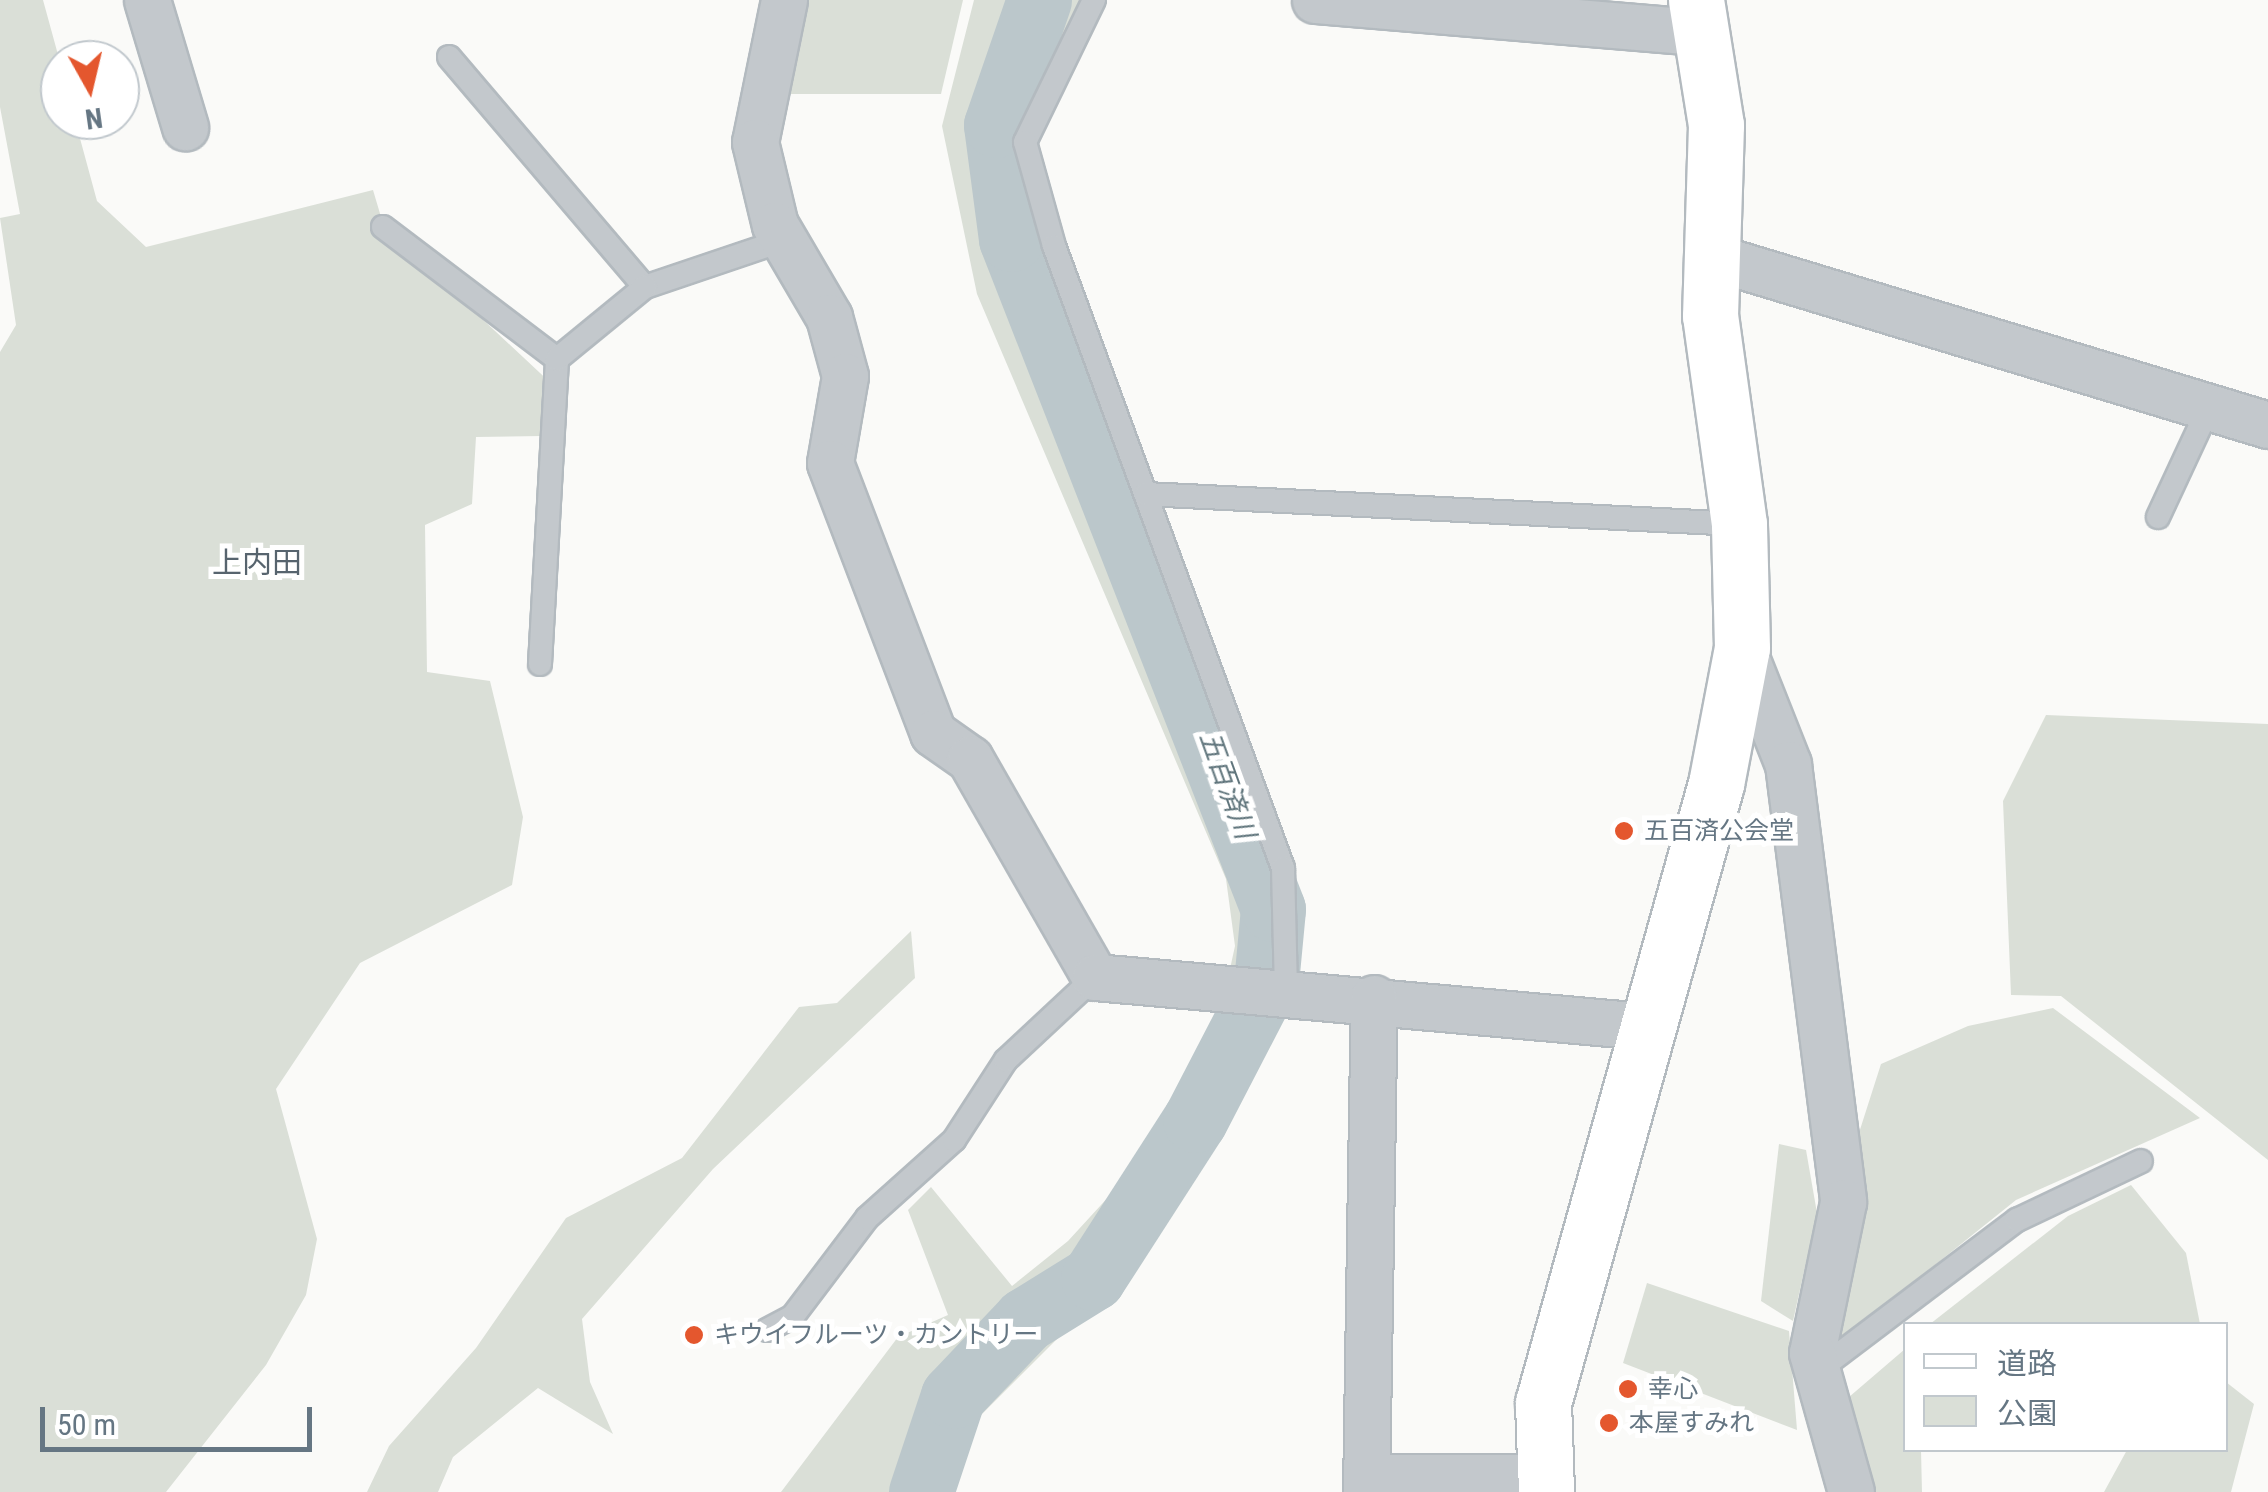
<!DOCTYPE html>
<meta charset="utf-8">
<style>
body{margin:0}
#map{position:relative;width:2268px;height:1492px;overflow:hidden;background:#fafaf8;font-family:"Roboto Condensed","Noto Sans JP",sans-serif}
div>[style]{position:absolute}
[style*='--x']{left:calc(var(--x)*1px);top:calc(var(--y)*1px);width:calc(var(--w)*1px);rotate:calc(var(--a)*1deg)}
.green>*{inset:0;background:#dadfd7}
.river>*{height:65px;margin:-32.5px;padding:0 32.5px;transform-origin:32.5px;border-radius:32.5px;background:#bbc7cb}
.roads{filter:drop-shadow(2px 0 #b3babf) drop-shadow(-2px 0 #b3babf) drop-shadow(0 2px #b3babf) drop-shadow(0 -2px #b3babf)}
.lane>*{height:22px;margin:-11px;padding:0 11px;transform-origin:11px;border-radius:11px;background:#c3c8cc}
.street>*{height:45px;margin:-22.5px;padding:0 22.5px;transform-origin:22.5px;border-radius:22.5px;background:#c3c8cc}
.secondary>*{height:55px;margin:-27.5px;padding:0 27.5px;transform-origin:27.5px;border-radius:27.5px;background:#fff}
.dots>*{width:28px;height:28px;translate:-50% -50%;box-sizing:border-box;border:5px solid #fff;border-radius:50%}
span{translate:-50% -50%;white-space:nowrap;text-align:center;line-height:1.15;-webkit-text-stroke:10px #fff;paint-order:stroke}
.poi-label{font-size:25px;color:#657683}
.left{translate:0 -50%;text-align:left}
.water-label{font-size:28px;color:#60757c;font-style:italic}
.quarter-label{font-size:30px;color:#57646e}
.legend{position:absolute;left:1903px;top:1322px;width:325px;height:130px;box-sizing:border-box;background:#fff;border:2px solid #c1c8cd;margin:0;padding:12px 18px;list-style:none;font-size:30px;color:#657683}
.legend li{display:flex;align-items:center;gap:20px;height:50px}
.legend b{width:50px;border:2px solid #c1c8cd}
.north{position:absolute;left:40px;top:40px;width:100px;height:100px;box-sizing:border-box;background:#fff;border:2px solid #c1c8cd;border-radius:50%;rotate:172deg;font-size:28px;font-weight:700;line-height:40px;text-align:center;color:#657683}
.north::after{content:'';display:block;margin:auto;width:35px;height:45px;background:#e4572e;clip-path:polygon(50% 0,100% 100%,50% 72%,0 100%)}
.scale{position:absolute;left:40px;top:1407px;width:272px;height:45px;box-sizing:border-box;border:5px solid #657683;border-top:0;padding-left:12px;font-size:30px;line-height:35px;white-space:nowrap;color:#657683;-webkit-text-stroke:8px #fff;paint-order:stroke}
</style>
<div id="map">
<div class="green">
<div style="clip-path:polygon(0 0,43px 0,60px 62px,60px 120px,75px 120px,97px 201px,146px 247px,373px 190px,384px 227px,555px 387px,542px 436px,476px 437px,472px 504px,425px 525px,427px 672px,490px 681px,523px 817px,512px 885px,360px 963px,276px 1089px,317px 1239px,306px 1295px,266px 1365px,166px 1492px,0 1492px,0 352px,16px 325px,0 218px,20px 214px,0 107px)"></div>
<div style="clip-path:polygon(799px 0,963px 0,941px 94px,774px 94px)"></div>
<div style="clip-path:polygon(974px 0,1082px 0,1025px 113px,1042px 255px,1144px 507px,1279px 887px,1282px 967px,1246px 1079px,1135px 1261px,958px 1438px,939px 1492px,781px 1492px,898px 1337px,948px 1315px,908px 1210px,931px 1187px,1012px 1286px,1068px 1241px,1199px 1098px,1095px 1266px,1053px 1304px,1089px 1285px,1202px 1096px,1235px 946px,1226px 879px,977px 294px,942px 126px)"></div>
<div style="clip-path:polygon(2046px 715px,2268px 724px,2268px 1160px,2061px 996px,2011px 995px,2003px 801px)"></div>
<div style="clip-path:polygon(911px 931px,915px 978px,713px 1169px,582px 1319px,590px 1382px,613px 1434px,538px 1388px,453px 1457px,438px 1492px,367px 1492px,389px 1446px,476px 1348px,566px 1218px,682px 1158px,799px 1007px,837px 1003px)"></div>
<div style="clip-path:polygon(2053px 1008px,2200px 1118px,2016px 1200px,1840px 1341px,1857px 1139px,1881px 1064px,1968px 1026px)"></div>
<div style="clip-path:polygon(1779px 1144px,1806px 1150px,1817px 1213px,1793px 1321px,1761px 1301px)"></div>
<div style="clip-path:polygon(2131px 1185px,2186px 1253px,2200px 1324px,1930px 1324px,2068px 1216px)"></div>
<div style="clip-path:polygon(1647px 1283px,1789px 1331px,1797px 1430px,1623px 1363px)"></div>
<div style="clip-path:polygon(1905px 1349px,1906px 1450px,1921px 1450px,1922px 1492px,1873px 1492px,1842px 1403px)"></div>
<div style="clip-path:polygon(2226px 1382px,2254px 1404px,2231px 1492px,2104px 1492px,2127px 1450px,2226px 1450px)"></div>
</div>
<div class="river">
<div style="--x:921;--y:1492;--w:101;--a:-71.6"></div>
<div style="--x:953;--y:1396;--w:105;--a:-46.5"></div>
<div style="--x:1025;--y:1320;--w:80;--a:-31.7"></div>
<div style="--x:1093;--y:1278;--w:188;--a:-57.2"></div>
<div style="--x:1195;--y:1120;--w:154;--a:-62.6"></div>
<div style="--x:1266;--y:983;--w:74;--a:-84.6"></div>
<div style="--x:1273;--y:909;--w:719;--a:-111.36"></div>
<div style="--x:1011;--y:239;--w:115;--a:-97.5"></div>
<div style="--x:996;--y:125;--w:132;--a:-71"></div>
</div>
<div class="roads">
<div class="lane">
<div style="--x:1094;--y:0;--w:158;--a:115.9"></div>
<div style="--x:1025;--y:142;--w:108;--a:74.4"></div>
<div style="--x:1054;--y:246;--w:663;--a:69.79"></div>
<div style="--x:1283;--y:868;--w:124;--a:88.6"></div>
<div style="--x:449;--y:57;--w:302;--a:49.6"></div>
<div style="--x:645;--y:287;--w:147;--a:-18.7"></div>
<div style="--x:383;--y:227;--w:218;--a:37.2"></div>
<div style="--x:1146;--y:494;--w:594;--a:2.9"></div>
<div style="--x:2158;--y:517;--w:121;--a:-65.1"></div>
<div style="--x:540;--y:664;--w:305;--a:-86.8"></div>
<div style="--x:557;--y:359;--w:114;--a:-39.3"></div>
<div style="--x:767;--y:1330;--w:30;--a:-28"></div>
<div style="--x:793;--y:1316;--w:123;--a:-52.9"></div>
<div style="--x:867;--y:1218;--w:117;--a:-41.9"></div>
<div style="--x:954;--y:1140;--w:95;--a:-57"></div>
<div style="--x:1006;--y:1060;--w:122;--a:-43"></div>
<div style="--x:1817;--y:1371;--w:251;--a:-37.1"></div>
<div style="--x:2017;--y:1220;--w:137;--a:-25.4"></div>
</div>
<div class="street">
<div style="--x:147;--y:0;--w:133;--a:73.3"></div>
<div style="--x:784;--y:0;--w:145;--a:101.5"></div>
<div style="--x:755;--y:142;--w:85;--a:76.5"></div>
<div style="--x:775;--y:225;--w:107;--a:59.6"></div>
<div style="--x:829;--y:317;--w:61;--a:74.8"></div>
<div style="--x:845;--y:376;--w:88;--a:99.8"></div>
<div style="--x:830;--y:463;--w:289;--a:69.1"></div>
<div style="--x:933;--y:733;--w:45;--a:35.1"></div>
<div style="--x:970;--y:759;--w:251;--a:60.2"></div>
<div style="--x:1095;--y:977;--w:550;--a:5.11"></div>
<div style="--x:1315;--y:0;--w:391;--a:4.8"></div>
<div style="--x:1710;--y:256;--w:583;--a:16.85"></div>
<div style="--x:1742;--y:648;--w:125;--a:68.4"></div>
<div style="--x:1788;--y:764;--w:441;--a:82.8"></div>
<div style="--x:1843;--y:1202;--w:154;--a:101.6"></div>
<div style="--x:1812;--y:1353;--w:144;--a:74.3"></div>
<div style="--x:1366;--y:1477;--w:176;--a:0"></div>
<div style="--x:1366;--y:1492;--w:494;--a:-89.1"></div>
</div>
<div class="secondary">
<div style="--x:1546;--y:1492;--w:89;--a:-91.9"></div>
<div style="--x:1543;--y:1403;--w:643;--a:-74.39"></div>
<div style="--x:1716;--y:784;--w:138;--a:-79.2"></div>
<div style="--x:1742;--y:648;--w:124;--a:-91.4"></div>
<div style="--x:1739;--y:524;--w:210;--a:-97.9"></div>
<div style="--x:1710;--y:316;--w:191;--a:-88.2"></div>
<div style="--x:1716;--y:125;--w:127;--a:-99.1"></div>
</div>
</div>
<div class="dots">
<div style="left:1624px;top:831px;background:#e4572e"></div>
<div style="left:694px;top:1335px;background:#e4572e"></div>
<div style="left:1628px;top:1389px;background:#e4572e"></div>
<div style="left:1609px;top:1423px;background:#e4572e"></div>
</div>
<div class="poi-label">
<span class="left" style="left:1644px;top:831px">五百済公会堂</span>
<span class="left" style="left:714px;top:1335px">キウイフルーツ・カントリー</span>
<span class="left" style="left:1648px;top:1389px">幸心</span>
<span class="left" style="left:1629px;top:1423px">本屋すみれ</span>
</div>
<div class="water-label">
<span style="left:1227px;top:785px;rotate:70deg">五百済川</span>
</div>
<div class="quarter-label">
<span style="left:257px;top:563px">上内田</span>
</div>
<ul class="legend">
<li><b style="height:12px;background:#fff"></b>道路</li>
<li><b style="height:28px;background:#dadfd7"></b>公園</li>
</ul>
<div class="north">N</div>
<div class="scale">50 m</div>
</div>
